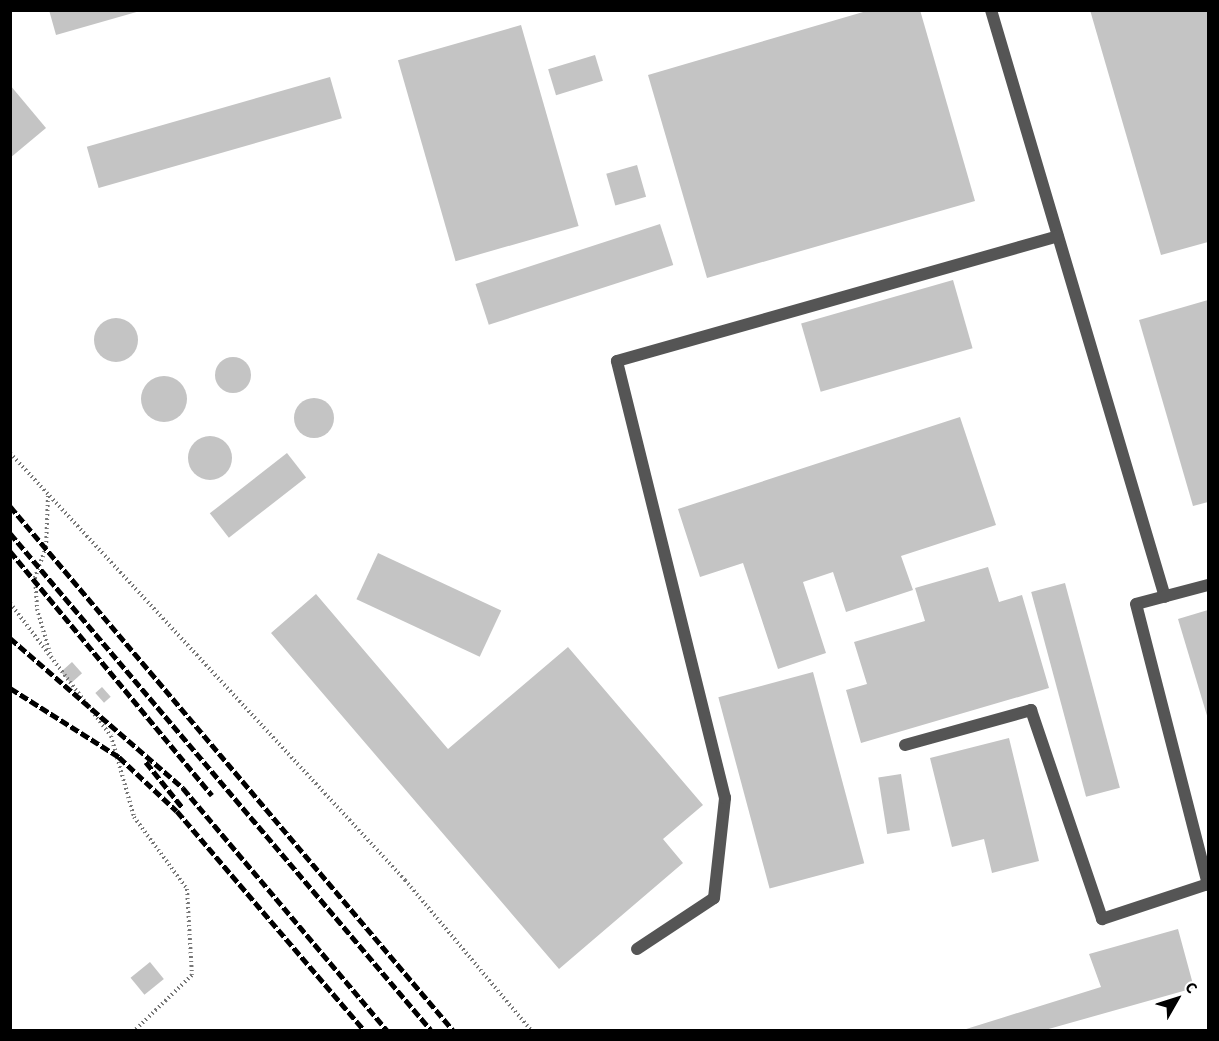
<!DOCTYPE html>
<meta charset="utf-8">
<style>
body{margin:0}
#map{position:relative;width:1219px;height:1041px;overflow:hidden;background:#fff;font-family:"Source Sans 3",sans-serif}
div>[style]{position:absolute}
[style*='--x']{left:calc(var(--x)*1px);top:calc(var(--y)*1px);width:calc(var(--w)*1px);rotate:calc(var(--a)*1deg)}
.building>*{inset:0;background:#c4c4c4;transform-origin:0 0}
.round{border-radius:50%}
.path>*{height:4px;margin-top:-2px;transform-origin:0;background:repeating-linear-gradient(90deg,#777 0 1.5px,transparent 0 4.5px)}
.service>*{height:12px;margin:-6px;padding:0 6px;transform-origin:6px;border-radius:6px;background:#555}
.rail>*{height:4.5px;margin-top:-2.25px;transform-origin:0;background:repeating-linear-gradient(90deg,#000 0 9px,transparent 0 12px)}
span{translate:-50% -50%;white-space:nowrap;text-align:center;line-height:1.15;-webkit-text-stroke:4.5px #fff;paint-order:stroke}
.frame{position:absolute;inset:0;border:12px solid #000;pointer-events:none}
.north{position:absolute;left:1147px;top:969px;width:60px;height:60px;-webkit-text-stroke:4px #fff;paint-order:stroke;rotate:51deg;font-size:16px;font-weight:700;line-height:24px;text-align:center;color:#000}
.north::after{content:'';display:block;margin:auto;width:21px;height:27px;background:#000;clip-path:polygon(50% 0,100% 100%,50% 72%,0 100%)}
</style>
<div id="map">
<div class="building">
<div style="clip-path:polygon(49px 10px,140px 10px,140px 11px,56px 35px)"></div>
<div style="clip-path:polygon(870px 10px,920px 10px,975px 201px,707px 278px,648px 75px)"></div>
<div style="clip-path:polygon(1090px 10px,1208px 10px,1208px 242px,1161px 255px)"></div>
<div style="left:521px;top:25px;width:209px;height:128px;rotate:74deg"></div>
<div style="left:595px;top:55px;width:27px;height:49px;rotate:73deg"></div>
<div style="left:330px;top:77px;width:43px;height:253px;rotate:74deg"></div>
<div style="clip-path:polygon(10px 85px,46px 128px,10px 158px)"></div>
<div style="left:637px;top:165px;width:33px;height:32px;rotate:74deg"></div>
<div style="left:660px;top:224px;width:43px;height:194px;rotate:72deg"></div>
<div style="left:953px;top:280px;width:71px;height:158px;rotate:74deg"></div>
<div style="clip-path:polygon(1208px 300px,1208px 502px,1193px 506px,1139px 320px)"></div>
<div class="round" style="left:94px;top:318px;width:44px;height:44px"></div>
<div class="round" style="left:215px;top:357px;width:36px;height:36px"></div>
<div class="round" style="left:141px;top:376px;width:46px;height:46px"></div>
<div class="round" style="left:294px;top:398px;width:40px;height:40px"></div>
<div style="clip-path:polygon(960px 417px,996px 525px,901px 556px,913px 590px,846px 612px,833px 572px,803px 582px,826px 653px,778px 669px,743px 563px,700px 577px,678px 509px)"></div>
<div class="round" style="left:188px;top:436px;width:44px;height:44px"></div>
<div style="left:287px;top:453px;width:31px;height:98px;rotate:52deg"></div>
<div style="left:378px;top:553px;width:136px;height:51px;rotate:25deg"></div>
<div style="clip-path:polygon(988px 567px,999px 602px,1022px 595px,1049px 688px,861px 743px,846px 690px,867px 684px,854px 642px,925px 621px,915px 588px)"></div>
<div style="left:1065px;top:583px;width:212px;height:35px;rotate:75deg"></div>
<div style="clip-path:polygon(316px 594px,448px 749px,568px 647px,703px 805px,663px 839px,683px 863px,559px 969px,271px 633px)"></div>
<div style="clip-path:polygon(1208px 610px,1208px 719px,1178px 619px)"></div>
<div style="left:72px;top:662px;width:15px;height:15px;rotate:48deg"></div>
<div style="left:813px;top:672px;width:198px;height:98px;rotate:75deg"></div>
<div style="left:102px;top:687px;width:13px;height:9px;rotate:48deg"></div>
<div style="clip-path:polygon(1009px 738px,1039px 861px,992px 873px,984px 839px,952px 847px,930px 758px)"></div>
<div style="left:901px;top:774px;width:57px;height:23px;rotate:81deg"></div>
<div style="clip-path:polygon(1178px 929px,1194px 988px,1045px 1030px,963px 1030px,1101px 987px,1089px 954px)"></div>
<div style="left:150px;top:962px;width:22px;height:25px;rotate:51deg"></div>
</div>
<div class="path">
<div style="--x:10;--y:453;--w:582;--a:47.23"></div>
<div style="--x:405;--y:880;--w:196;--a:50"></div>
<div style="--x:48;--y:496;--w:51;--a:92.2"></div>
<div style="--x:46;--y:547;--w:33;--a:110"></div>
<div style="--x:35;--y:578;--w:31;--a:86"></div>
<div style="--x:37;--y:609;--w:50;--a:73.7"></div>
<div style="--x:10;--y:603;--w:167;--a:52.8"></div>
<div style="--x:111;--y:736;--w:84;--a:74.1"></div>
<div style="--x:134;--y:817;--w:89;--a:53.6"></div>
<div style="--x:187;--y:889;--w:86;--a:86.7"></div>
<div style="--x:192;--y:975;--w:79;--a:136"></div>
</div>
<div class="service">
<div style="--x:991;--y:10;--w:612;--a:73.49"></div>
<div style="--x:1208;--y:585;--w:74;--a:165.2"></div>
<div style="--x:1136;--y:604;--w:290;--a:75.6"></div>
<div style="--x:905;--y:745;--w:131;--a:-15.5"></div>
<div style="--x:1031;--y:710;--w:221;--a:71.2"></div>
<div style="--x:1102;--y:919;--w:112;--a:-18.3"></div>
<div style="--x:637;--y:949;--w:92;--a:-33.5"></div>
<div style="--x:714;--y:898;--w:101;--a:-83.7"></div>
<div style="--x:725;--y:798;--w:450;--a:-103.9"></div>
<div style="--x:617;--y:361;--w:458;--a:-15.8"></div>
</div>
<div class="rail">
<div style="--x:10;--y:506;--w:686;--a:49.79"></div>
<div style="--x:10;--y:533;--w:651;--a:49.73"></div>
<div style="--x:10;--y:551;--w:317;--a:50.4"></div>
<div style="--x:10;--y:638;--w:229;--a:40.9"></div>
<div style="--x:183;--y:788;--w:317;--a:49.9"></div>
<div style="--x:10;--y:688;--w:129;--a:32.3"></div>
<div style="--x:119;--y:757;--w:79;--a:43"></div>
<div style="--x:177;--y:811;--w:288;--a:49.5"></div>
<div style="--x:146;--y:762;--w:58;--a:51.3"></div>
</div>
<div class="frame"></div>
<div class="north">С</div>
</div>
